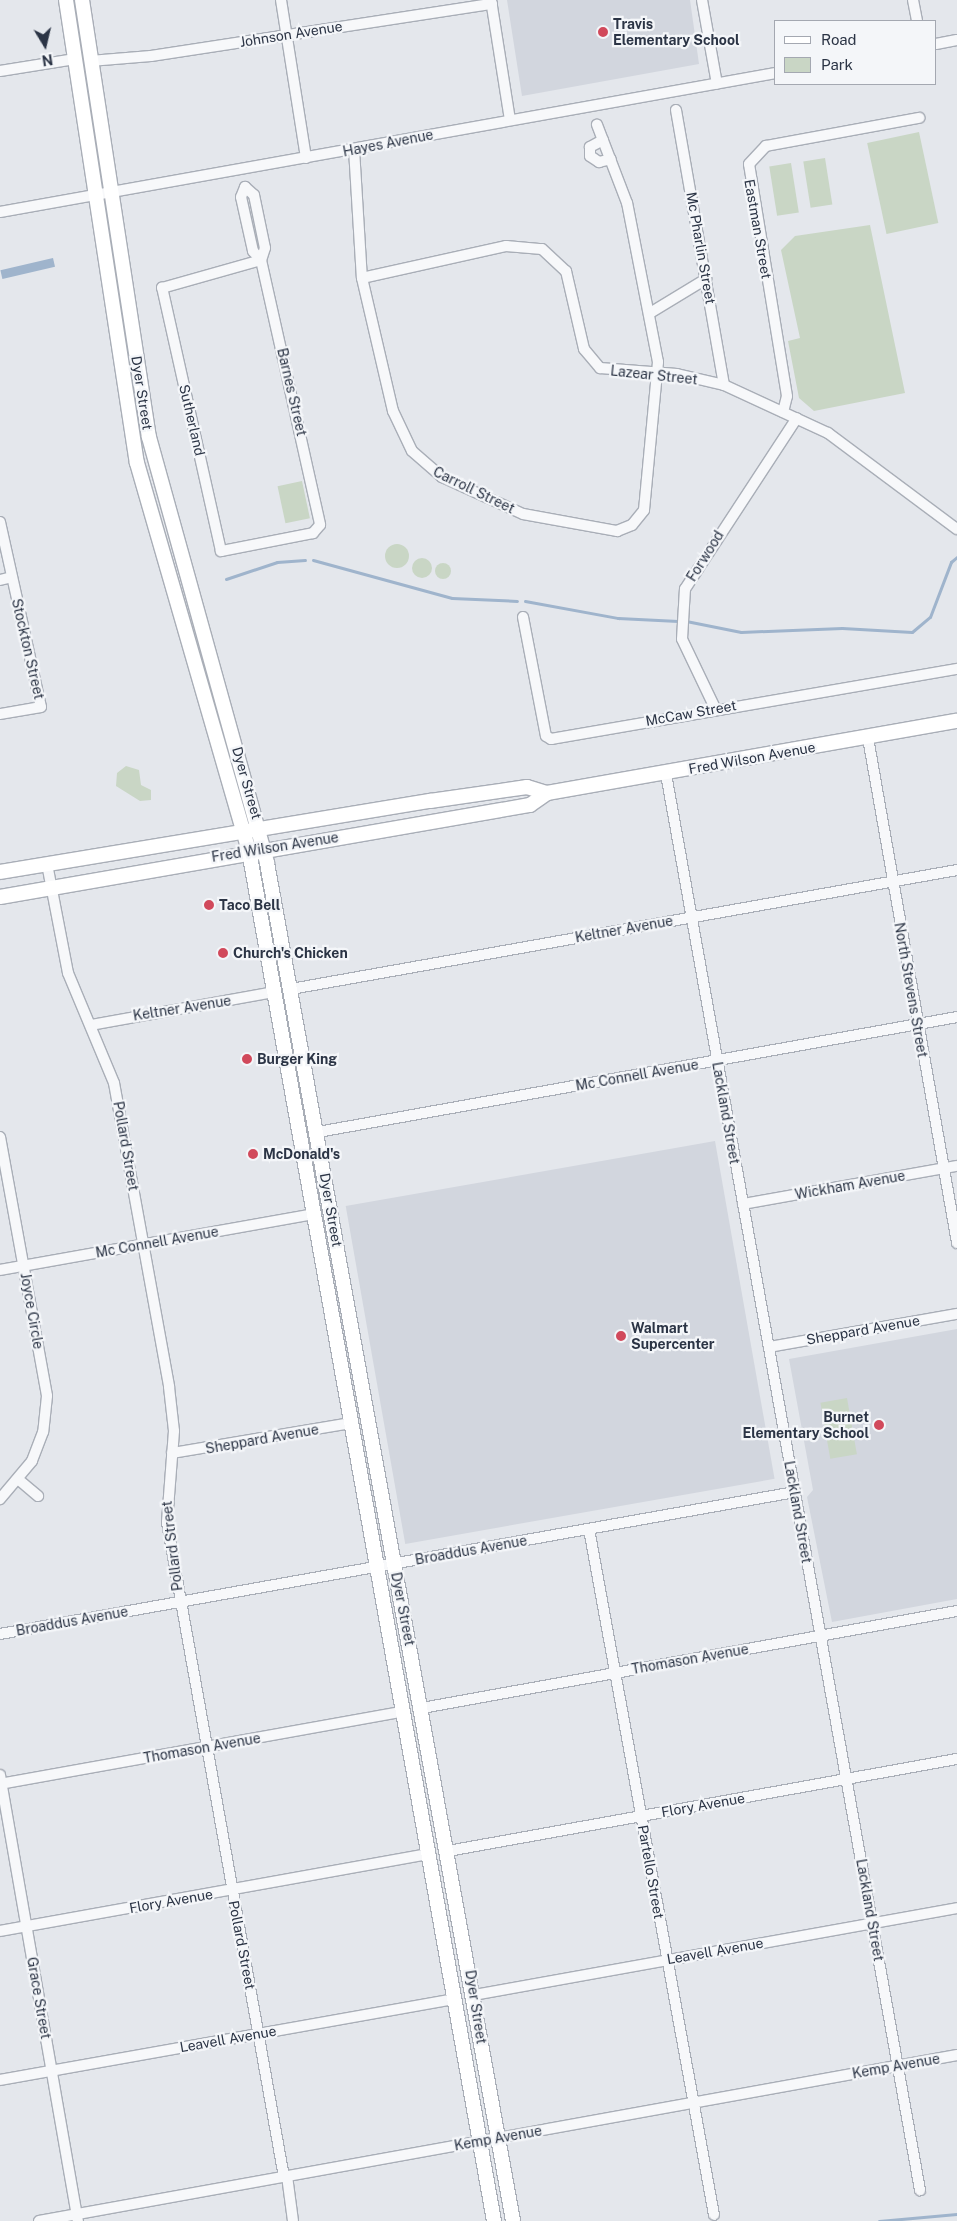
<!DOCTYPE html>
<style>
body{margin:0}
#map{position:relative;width:957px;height:2221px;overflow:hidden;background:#e4e7ec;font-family:"Public Sans",sans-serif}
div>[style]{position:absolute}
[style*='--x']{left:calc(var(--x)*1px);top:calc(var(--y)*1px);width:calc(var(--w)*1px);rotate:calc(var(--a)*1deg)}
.built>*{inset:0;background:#d2d6de;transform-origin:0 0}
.green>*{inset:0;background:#c9d6c5;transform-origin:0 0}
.round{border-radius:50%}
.water>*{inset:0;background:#9fb4cc;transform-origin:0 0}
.stream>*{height:3px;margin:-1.5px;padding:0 1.5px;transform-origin:1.5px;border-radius:1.5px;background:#9fb4cc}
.roads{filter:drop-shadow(1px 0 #a9aeb7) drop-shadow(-1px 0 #a9aeb7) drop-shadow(0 1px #a9aeb7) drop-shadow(0 -1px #a9aeb7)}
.minor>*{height:10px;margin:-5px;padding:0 5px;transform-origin:5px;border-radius:5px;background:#f7f8fa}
.major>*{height:14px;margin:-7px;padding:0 7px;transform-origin:7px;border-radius:7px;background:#fff}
.dots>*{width:14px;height:14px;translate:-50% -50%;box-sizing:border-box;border:2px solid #f4f6f9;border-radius:50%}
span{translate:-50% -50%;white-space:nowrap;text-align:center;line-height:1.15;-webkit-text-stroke:4.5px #f4f6f9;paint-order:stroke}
.poi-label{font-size:14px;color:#2b3445;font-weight:700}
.left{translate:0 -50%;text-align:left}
.right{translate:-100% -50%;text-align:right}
.street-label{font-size:14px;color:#2b3445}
.legend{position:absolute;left:774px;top:20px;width:162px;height:65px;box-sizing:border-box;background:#f4f6f9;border:1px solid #a4a8b1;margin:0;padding:6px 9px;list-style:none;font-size:15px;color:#2b3445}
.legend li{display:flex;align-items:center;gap:10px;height:25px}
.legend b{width:25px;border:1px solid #a4a8b1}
.north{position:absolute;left:20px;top:20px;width:50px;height:50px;-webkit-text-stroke:4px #f4f6f9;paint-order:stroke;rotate:171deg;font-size:14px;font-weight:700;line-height:20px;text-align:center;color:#2b3445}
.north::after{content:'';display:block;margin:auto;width:18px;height:22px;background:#2b3445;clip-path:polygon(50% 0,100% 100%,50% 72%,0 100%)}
</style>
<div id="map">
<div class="built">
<div style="clip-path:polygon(507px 0,690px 0,699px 64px,522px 96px)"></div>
<div style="left:715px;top:1141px;width:343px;height:375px;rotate:80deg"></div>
<div style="clip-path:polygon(957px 1329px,957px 1599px,832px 1622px,807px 1497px,813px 1490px,789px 1359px)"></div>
</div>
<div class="green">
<div style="left:919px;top:132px;width:93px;height:53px;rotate:78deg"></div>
<div style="left:825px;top:158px;width:47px;height:22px;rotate:81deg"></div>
<div style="left:791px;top:163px;width:50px;height:22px;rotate:81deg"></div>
<div style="clip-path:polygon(870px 225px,905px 393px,814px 411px,799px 398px,788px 341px,800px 338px,781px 250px,795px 236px)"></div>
<div style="left:302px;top:481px;width:38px;height:25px;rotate:78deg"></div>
<div class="round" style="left:385px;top:544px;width:24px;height:24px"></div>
<div class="round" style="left:412px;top:558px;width:20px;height:20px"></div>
<div class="round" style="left:435px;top:563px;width:16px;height:16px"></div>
<div style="clip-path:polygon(126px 766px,139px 770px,141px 785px,151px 790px,151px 800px,140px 801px,116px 786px,117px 773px)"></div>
<div style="left:847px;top:1398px;width:57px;height:27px;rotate:80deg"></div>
</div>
<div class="water">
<div style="left:53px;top:258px;width:9px;height:54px;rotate:77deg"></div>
</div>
<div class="stream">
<div style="--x:313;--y:560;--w:144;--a:15.3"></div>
<div style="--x:452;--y:598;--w:65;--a:2.6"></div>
<div style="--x:226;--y:579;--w:54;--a:-18.4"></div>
<div style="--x:277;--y:562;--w:28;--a:-4"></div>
<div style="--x:525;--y:601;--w:95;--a:10.4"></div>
<div style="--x:618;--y:618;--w:60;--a:2.9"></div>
<div style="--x:686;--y:621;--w:56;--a:11.3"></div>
<div style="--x:741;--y:632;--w:101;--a:-2.3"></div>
<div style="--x:842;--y:628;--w:70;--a:3.3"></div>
<div style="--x:912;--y:632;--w:23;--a:-40"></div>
<div style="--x:930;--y:617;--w:59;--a:-69.1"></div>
<div style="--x:951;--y:562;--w:8;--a:-40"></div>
<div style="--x:879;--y:2221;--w:78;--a:-5.1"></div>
</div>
<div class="roads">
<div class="minor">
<div style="--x:281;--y:0;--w:160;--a:81"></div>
<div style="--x:491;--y:0;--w:121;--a:81"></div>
<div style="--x:702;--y:0;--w:85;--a:79.9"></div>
<div style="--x:913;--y:0;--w:21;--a:79"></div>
<div style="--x:936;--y:44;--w:21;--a:-11"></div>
<div style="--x:90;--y:61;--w:61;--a:-4.7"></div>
<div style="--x:151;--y:56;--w:345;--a:-8.7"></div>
<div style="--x:0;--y:71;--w:76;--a:-9.1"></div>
<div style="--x:676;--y:110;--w:279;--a:80.1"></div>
<div style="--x:603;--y:140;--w:15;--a:152"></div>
<div style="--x:590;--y:147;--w:9;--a:90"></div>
<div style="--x:590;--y:156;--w:11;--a:34"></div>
<div style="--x:599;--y:162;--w:12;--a:-14"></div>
<div style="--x:354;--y:149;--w:129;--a:86.5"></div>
<div style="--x:362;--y:278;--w:137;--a:76.9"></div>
<div style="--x:393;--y:411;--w:44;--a:64.6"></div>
<div style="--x:412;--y:451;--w:40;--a:41"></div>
<div style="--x:442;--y:477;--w:89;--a:24.6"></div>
<div style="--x:523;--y:514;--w:96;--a:10.3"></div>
<div style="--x:617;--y:531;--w:16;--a:-22"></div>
<div style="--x:632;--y:525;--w:19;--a:-51"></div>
<div style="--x:644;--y:510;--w:149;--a:-84.6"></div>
<div style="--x:658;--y:362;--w:162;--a:-101"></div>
<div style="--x:627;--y:203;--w:84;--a:-111"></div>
<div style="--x:245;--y:187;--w:12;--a:42"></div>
<div style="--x:254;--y:195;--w:54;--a:78.3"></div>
<div style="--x:265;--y:248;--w:13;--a:108"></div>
<div style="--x:261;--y:260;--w:12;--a:-132"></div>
<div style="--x:253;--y:251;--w:55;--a:-102.5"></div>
<div style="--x:241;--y:197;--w:11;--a:-68"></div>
<div style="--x:0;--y:212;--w:788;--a:-10.16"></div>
<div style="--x:261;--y:260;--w:271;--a:77.4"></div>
<div style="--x:320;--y:525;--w:11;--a:131"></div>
<div style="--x:313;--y:533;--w:94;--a:168.9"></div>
<div style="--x:221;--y:551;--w:270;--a:-102.6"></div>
<div style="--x:162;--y:288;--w:103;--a:-15.8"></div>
<div style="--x:362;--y:278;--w:148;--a:-12.5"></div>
<div style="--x:506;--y:246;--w:36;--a:5"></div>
<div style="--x:542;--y:249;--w:33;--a:43"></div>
<div style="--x:566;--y:271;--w:80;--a:77"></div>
<div style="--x:584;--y:349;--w:25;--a:50"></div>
<div style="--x:600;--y:368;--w:77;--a:4.5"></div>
<div style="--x:677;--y:374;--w:48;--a:13.2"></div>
<div style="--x:724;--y:385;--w:115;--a:24.8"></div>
<div style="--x:828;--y:433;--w:161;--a:36.7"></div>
<div style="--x:650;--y:313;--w:66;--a:-31.3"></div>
<div style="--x:783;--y:412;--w:16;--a:-76"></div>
<div style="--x:787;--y:396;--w:235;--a:-99.3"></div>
<div style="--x:749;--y:164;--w:25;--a:-47"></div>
<div style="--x:766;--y:146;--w:156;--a:-10.4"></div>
<div style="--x:0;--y:522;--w:189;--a:77.5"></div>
<div style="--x:41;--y:707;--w:42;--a:170.3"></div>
<div style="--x:0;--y:580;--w:12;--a:-14"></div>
<div style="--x:523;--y:617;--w:121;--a:79.1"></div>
<div style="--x:546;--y:736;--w:6;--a:31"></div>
<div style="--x:551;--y:739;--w:412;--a:-9.8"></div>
<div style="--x:715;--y:708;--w:76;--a:-115.6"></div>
<div style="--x:682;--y:639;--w:50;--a:-86.6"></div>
<div style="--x:685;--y:589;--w:204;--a:-56.8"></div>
<div style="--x:868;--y:738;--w:513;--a:80"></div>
<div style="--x:666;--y:774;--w:1439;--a:79.83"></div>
<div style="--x:47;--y:864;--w:111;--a:79.1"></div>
<div style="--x:68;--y:973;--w:119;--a:67.3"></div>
<div style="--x:114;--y:1083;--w:309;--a:79.7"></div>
<div style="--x:169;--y:1387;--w:44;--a:83.5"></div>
<div style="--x:174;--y:1431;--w:92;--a:94.4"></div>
<div style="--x:167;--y:1523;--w:664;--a:79.86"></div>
<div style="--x:291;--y:989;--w:677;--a:-10.13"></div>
<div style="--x:91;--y:1025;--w:186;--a:-10.2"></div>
<div style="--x:318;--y:1132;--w:649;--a:-10.2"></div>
<div style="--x:0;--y:1137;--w:263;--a:79.7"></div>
<div style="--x:47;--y:1396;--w:36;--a:96"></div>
<div style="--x:43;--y:1432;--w:31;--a:111"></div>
<div style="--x:32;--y:1461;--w:50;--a:130.1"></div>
<div style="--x:743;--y:1204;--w:217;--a:-10.1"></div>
<div style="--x:0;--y:1270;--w:319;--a:-10.1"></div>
<div style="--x:769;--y:1347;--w:191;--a:-10"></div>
<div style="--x:172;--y:1453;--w:181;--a:-9.5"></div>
<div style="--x:19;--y:1480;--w:25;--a:40"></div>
<div style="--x:589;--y:1529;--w:697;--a:79.67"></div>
<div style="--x:0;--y:1634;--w:808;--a:-10.13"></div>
<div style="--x:422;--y:1708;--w:544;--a:-10.28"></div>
<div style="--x:0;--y:1775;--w:453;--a:80.1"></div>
<div style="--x:0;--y:1784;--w:411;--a:-10.2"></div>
<div style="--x:448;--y:1851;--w:517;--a:-10.25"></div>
<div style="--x:0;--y:1931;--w:437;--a:-10.2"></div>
<div style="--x:474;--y:1995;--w:491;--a:-10.2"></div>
<div style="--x:0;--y:2080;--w:463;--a:-10.1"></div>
<div style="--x:287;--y:2176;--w:45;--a:82.4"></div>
<div style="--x:39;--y:2221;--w:933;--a:-10.25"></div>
</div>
<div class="major">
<div style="--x:66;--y:0;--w:468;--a:81.3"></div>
<div style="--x:137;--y:463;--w:404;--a:73.9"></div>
<div style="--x:249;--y:851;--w:1392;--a:79.86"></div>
<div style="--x:82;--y:0;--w:442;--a:81.3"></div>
<div style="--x:149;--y:437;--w:442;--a:74.5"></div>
<div style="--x:267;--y:863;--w:1380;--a:79.73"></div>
<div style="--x:0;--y:872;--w:436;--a:-9.4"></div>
<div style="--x:430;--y:801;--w:98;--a:-8.2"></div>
<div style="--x:527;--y:787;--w:21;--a:17"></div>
<div style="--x:547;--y:793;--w:416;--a:-10"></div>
<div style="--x:0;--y:897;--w:538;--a:-9.85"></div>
<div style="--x:530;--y:805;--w:21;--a:-35"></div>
</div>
</div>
<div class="dots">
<div style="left:603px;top:32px;background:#d1495b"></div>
<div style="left:209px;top:905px;background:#d1495b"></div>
<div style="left:223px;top:953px;background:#d1495b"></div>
<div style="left:247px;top:1059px;background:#d1495b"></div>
<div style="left:253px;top:1154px;background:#d1495b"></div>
<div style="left:621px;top:1336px;background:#d1495b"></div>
<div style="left:879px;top:1425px;background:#d1495b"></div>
</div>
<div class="poi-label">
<span class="left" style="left:613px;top:32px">Travis<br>Elementary School</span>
<span class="left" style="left:219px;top:905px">Taco Bell</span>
<span class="left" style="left:233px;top:953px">Church's Chicken</span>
<span class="left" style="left:257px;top:1059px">Burger King</span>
<span class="left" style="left:263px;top:1154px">McDonald's</span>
<span class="left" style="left:631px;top:1336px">Walmart<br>Supercenter</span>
<span class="right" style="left:869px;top:1425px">Burnet<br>Elementary School</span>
</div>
<div class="street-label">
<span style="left:291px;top:34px;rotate:-9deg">Johnson Avenue</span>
<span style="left:388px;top:143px;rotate:-11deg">Hayes Avenue</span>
<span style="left:758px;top:229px;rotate:80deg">Eastman Street</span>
<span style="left:701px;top:248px;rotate:80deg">Mc Pharlin Street</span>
<span style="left:654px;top:375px;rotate:6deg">Lazear Street</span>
<span style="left:292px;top:392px;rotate:77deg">Barnes Street</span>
<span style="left:142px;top:393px;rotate:81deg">Dyer Street</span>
<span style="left:192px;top:420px;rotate:77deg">Sutherland</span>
<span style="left:474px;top:490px;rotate:26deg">Carroll Street</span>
<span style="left:705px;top:556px;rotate:-58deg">Forwood</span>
<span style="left:28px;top:649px;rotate:77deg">Stockton Street</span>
<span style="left:691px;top:713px;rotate:-10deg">McCaw Street</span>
<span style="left:752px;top:758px;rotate:-10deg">Fred Wilson Avenue</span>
<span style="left:247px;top:783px;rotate:74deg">Dyer Street</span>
<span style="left:275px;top:847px;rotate:-9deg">Fred Wilson Avenue</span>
<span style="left:624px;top:929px;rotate:-10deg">Keltner Avenue</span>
<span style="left:911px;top:990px;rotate:80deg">North Stevens Street</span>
<span style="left:182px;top:1008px;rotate:-9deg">Keltner Avenue</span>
<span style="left:637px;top:1075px;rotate:-10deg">Mc Connell Avenue</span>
<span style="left:726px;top:1113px;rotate:80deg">Lackland Street</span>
<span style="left:126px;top:1146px;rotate:80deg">Pollard Street</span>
<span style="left:850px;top:1185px;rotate:-10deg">Wickham Avenue</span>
<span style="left:331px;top:1210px;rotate:80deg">Dyer Street</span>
<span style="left:157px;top:1242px;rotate:-10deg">Mc Connell Avenue</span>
<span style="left:32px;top:1311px;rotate:80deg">Joyce Circle</span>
<span style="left:863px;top:1330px;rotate:-10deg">Sheppard Avenue</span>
<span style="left:262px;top:1439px;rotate:-10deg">Sheppard Avenue</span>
<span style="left:798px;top:1512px;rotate:80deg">Lackland Street</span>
<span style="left:172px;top:1546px;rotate:-97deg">Pollard Street</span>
<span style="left:471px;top:1550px;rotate:-10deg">Broaddus Avenue</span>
<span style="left:403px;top:1609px;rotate:79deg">Dyer Street</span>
<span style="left:72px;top:1621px;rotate:-10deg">Broaddus Avenue</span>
<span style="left:690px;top:1659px;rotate:-10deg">Thomason Avenue</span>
<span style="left:202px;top:1748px;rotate:-10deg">Thomason Avenue</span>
<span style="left:703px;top:1805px;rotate:-10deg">Flory Avenue</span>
<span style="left:651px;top:1872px;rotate:80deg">Partello Street</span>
<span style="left:171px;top:1901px;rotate:-10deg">Flory Avenue</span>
<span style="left:870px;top:1910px;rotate:80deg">Lackland Street</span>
<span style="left:242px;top:1945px;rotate:79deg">Pollard Street</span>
<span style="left:715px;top:1951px;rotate:-10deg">Leavell Avenue</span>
<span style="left:39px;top:1998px;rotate:80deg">Grace Street</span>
<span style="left:476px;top:2007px;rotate:81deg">Dyer Street</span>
<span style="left:228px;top:2039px;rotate:-10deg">Leavell Avenue</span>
<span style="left:896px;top:2066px;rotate:-10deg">Kemp Avenue</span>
<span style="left:498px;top:2138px;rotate:-10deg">Kemp Avenue</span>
</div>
<ul class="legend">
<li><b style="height:6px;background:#fff"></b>Road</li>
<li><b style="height:14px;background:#c9d6c5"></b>Park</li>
</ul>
<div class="north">N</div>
</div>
